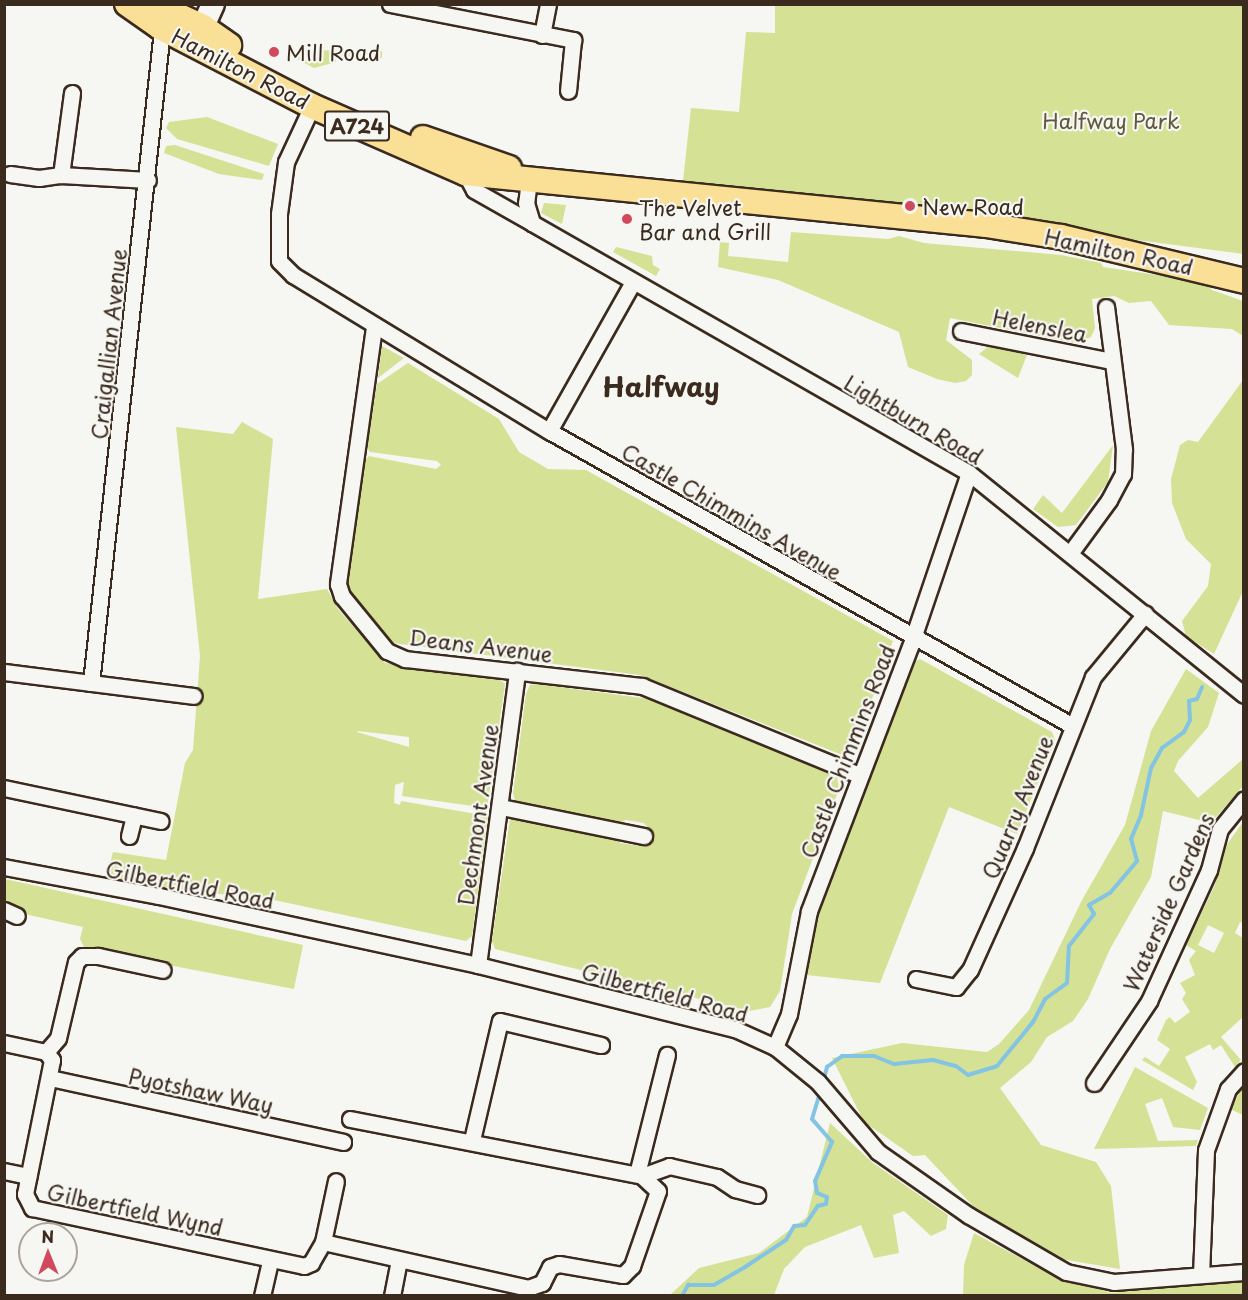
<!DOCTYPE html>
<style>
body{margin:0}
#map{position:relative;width:1248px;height:1300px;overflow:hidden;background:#f6f6f2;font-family:"Playpen Sans",sans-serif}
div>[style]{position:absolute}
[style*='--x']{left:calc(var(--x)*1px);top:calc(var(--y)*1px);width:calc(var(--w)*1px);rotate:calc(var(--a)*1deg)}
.green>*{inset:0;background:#d5e194}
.stream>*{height:4px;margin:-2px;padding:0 2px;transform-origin:2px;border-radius:2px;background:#83c4e4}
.roads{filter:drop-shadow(2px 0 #3b2a1e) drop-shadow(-2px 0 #3b2a1e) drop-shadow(0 2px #3b2a1e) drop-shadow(0 -2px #3b2a1e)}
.street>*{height:15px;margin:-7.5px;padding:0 7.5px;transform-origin:7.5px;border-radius:7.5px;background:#f6f6f2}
.secondary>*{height:22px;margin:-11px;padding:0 11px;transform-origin:11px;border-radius:11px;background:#f6f6f2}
.primary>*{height:24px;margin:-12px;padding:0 12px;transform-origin:12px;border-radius:12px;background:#fadf96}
.dots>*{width:16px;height:16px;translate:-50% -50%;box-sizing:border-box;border:3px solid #f6f6f2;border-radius:50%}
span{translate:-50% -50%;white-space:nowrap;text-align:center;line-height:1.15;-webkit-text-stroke:4.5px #f6f6f2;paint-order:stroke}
.shield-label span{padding:2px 4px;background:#f6f6f2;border:2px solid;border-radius:4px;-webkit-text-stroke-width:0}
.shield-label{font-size:20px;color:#3b2a1e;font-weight:700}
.poi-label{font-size:21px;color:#3b2a1e}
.left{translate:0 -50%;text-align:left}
.street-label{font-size:21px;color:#3b2a1e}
.park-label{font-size:21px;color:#62583c}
.district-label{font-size:27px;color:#3b2a1e;font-weight:700}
.frame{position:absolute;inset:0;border:6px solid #3b2a1e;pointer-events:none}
.north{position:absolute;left:18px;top:1222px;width:60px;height:60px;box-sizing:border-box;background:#f6f6f2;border:2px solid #aba49d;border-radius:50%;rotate:359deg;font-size:16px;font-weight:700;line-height:24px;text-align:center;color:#3b2a1e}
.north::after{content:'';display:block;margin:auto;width:21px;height:27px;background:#d1495b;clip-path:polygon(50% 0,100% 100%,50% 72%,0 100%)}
</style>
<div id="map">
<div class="green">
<div style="clip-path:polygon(775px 5px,1243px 5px,1244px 254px,683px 181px,691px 108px,739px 112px,746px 32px,775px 33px)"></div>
<div style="clip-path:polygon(297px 50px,382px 51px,382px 58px,336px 58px,336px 62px,314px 68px,297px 59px)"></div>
<div style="clip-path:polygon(207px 117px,278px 144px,269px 166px,177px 139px,166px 128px,169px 122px)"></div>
<div style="clip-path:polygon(175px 145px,264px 174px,262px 180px,219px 174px,164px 153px,166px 146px)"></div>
<div style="clip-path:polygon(544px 203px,566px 205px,562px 224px,541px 213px)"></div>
<div style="clip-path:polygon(791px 232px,888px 239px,899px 236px,924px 243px,1061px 255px,1101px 263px,1103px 267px,1204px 282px,1212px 290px,1243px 301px,1243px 336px,1232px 329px,1169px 325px,1151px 301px,1129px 303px,1114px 296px,1092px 299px,1095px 328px,1091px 337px,1076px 343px,950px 318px,946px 340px,972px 360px,972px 375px,966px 381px,955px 383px,937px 379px,908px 367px,899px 332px,778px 280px,718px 267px,720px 242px,729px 243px,728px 256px,788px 262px)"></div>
<div style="clip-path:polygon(616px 247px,652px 256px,653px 265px,660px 269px,656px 276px,613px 252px)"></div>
<div style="clip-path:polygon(382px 346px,404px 358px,378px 378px)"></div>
<div style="clip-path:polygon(989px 346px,1027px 355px,1018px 378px,979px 354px)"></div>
<div style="clip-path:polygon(408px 363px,499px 419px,519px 452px,548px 469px,586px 470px,893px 641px,852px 754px,845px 756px,640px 675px,393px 643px,349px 590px,347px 581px,365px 460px,369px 456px,436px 469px,441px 465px,437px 461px,370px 452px,367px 447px,377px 384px)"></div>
<div style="clip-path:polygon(1243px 380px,1243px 591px,1214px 654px,1186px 636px,1182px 621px,1208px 586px,1211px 564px,1186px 539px,1172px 503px,1171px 479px,1180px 445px,1188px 440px,1198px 442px)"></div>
<div style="clip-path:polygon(evenodd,242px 422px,273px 439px,258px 599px,327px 589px,338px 609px,385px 663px,499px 679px,505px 684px,487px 808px,402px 796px,404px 782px,395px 785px,394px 803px,400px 805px,401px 801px,488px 816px,472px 936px,466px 941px,246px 894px,244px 897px,106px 880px,113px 852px,166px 860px,185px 763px,193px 750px,200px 656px,176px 427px,233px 434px,242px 422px,358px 731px,409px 737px,409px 747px,357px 732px,358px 731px)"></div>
<div style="clip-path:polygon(1113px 445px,1108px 482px,1076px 525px,1058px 527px,1033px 509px,1043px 495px,1062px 513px)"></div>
<div style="clip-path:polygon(920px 659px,1052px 732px,1055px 740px,1017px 834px,949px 807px,880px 983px,807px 975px,818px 913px,914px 662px)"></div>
<div style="clip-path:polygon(1186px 669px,1219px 693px,1208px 727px,1178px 761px,1174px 771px,1198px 798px,1243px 759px,1243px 786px,1211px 823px,1163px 811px,1151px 877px,1110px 949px,1088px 999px,1073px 1021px,1047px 1037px,1031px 1062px,1000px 1088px,1041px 1145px,1096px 1162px,1111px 1186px,1120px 1269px,1055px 1258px,975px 1208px,925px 1155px,913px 1156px,864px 1122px,832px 1058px,902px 1043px,987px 1052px,999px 1044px,1029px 1010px,1082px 900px,1125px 825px,1151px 731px)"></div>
<div style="clip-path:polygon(537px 684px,657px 700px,837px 776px,839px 789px,792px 914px,780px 991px,770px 1007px,749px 1011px,495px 949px,492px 941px,510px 819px,520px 817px,615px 837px,620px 843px,639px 846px,649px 841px,651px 832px,644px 823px,626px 820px,619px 823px,515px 801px,513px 793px,526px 694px,530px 685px)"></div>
<div style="clip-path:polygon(evenodd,1243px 822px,1243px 923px,1240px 922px,1235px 933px,1243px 938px,1243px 1017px,1221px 1037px,1241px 1060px,1235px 1067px,1221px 1045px,1213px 1050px,1210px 1044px,1185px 1057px,1197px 1082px,1193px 1090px,1142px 1060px,1145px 1057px,1159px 1066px,1170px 1049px,1157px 1040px,1166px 1020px,1170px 1017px,1175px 1023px,1190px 1012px,1182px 999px,1186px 993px,1180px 983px,1195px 975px,1189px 960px,1196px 951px,1186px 945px,1215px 885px,1223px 850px,1243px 822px,1208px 925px,1224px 933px,1214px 953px,1198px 945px,1208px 925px)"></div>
<div style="clip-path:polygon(5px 879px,303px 945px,294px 989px,85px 949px,80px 939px,83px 927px,29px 915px,5px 902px)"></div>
<div style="clip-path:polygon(1135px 1067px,1208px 1108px,1200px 1130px,1173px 1127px,1162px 1098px,1145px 1104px,1158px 1141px,1198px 1140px,1196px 1146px,1094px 1149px)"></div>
<div style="clip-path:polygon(1243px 1087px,1243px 1115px,1230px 1109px)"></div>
<div style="clip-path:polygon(830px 1123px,873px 1163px,948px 1215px,946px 1229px,931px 1236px,904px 1211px,893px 1215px,899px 1253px,874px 1258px,861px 1225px,805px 1247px,784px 1269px,774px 1295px,670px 1295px,699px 1268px,759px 1253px,807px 1217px)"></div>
<div style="clip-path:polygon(974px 1233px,1050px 1274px,1111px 1293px,1243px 1280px,1243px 1295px,963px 1296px,964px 1265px)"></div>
</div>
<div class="stream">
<div style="--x:823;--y:1082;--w:16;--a:-75"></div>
<div style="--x:827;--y:1067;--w:19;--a:-36"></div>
<div style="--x:842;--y:1056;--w:32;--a:0"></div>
<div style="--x:874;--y:1056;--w:22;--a:22"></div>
<div style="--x:894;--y:1064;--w:39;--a:-6"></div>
<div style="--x:933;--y:1060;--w:24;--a:15"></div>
<div style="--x:956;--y:1066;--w:15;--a:37"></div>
<div style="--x:968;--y:1075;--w:30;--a:-17"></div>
<div style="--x:997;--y:1066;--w:57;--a:-50.7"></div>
<div style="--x:1033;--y:1022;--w:26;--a:-62"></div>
<div style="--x:1045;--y:999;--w:27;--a:-36"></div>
<div style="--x:1067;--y:983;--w:37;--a:-87"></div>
<div style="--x:1069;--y:946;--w:41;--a:-52"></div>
<div style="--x:1094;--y:914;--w:10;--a:-119"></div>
<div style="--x:1089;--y:905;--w:24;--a:-30"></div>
<div style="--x:1110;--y:893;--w:42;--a:-49.8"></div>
<div style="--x:1137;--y:861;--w:23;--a:-105"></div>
<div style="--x:1131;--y:839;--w:26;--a:-67"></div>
<div style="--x:1141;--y:815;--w:48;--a:-78"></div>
<div style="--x:1151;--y:768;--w:23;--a:-61"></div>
<div style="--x:1162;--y:748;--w:27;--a:-36"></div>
<div style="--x:1184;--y:732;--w:13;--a:-63"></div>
<div style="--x:1190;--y:720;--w:19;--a:-93"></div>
<div style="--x:1189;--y:701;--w:8;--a:-14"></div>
<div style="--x:1197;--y:699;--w:13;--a:-67"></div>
<div style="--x:682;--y:1296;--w:13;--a:-61"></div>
<div style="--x:688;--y:1285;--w:26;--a:0"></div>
<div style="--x:714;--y:1285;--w:36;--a:-30"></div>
<div style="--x:745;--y:1267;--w:49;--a:-33.4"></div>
<div style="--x:786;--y:1240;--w:16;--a:-60"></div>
<div style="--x:794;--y:1226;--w:11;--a:-5"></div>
<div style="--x:805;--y:1225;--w:23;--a:-56"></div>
<div style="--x:818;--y:1206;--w:8;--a:-14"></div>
<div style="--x:826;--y:1204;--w:7;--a:-82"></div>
<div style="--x:827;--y:1197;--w:11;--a:-158"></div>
<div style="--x:817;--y:1193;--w:12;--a:-99"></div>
<div style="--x:815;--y:1181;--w:43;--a:-66.4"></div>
<div style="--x:832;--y:1142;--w:30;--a:-131"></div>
<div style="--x:812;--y:1119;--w:28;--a:-73"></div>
</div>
<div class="roads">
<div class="street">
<div style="--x:390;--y:4;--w:187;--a:11.1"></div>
<div style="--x:573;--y:40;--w:51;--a:95.6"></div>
<div style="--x:542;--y:35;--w:32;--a:-79"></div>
<div style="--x:72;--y:93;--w:83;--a:97.6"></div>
<div style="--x:61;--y:175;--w:87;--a:3.3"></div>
<div style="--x:312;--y:106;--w:62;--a:114.9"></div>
<div style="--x:286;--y:162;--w:52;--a:97.7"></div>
<div style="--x:279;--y:214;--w:47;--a:90"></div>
<div style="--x:279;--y:261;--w:20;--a:45"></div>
<div style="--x:293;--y:275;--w:300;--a:31.4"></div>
<div style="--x:549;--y:431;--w:601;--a:29.38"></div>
<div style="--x:465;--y:173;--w:19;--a:62"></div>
<div style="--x:474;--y:190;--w:67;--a:29.6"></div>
<div style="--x:10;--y:174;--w:29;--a:8"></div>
<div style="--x:39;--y:178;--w:22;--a:-8"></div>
<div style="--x:529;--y:180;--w:23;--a:97"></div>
<div style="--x:526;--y:203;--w:21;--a:73"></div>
<div style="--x:532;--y:223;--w:503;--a:29.77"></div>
<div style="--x:969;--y:473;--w:353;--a:38.9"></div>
<div style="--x:374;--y:327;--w:260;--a:98"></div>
<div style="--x:338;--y:584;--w:13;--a:72"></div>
<div style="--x:342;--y:596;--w:71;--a:50.7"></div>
<div style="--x:387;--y:651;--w:20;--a:24"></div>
<div style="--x:405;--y:659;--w:239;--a:6.5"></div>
<div style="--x:642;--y:686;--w:235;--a:22.3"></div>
<div style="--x:961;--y:331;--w:153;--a:11.3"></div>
<div style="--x:549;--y:431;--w:171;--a:-60.6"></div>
<div style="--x:1071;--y:552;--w:64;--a:-53.8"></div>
<div style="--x:1109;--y:500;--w:30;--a:-62"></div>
<div style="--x:1123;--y:474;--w:25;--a:-88"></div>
<div style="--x:1124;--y:449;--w:143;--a:-97.2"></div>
<div style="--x:4;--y:672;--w:191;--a:7.2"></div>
<div style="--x:91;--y:683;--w:666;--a:-83.79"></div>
<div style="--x:4;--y:788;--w:160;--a:11.9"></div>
<div style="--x:501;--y:807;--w:146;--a:11.5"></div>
<div style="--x:129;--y:836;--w:21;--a:-76"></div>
<div style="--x:4;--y:867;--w:158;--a:10.6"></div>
<div style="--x:159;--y:896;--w:326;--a:12.2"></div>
<div style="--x:478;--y:965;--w:265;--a:14"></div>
<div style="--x:735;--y:1029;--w:44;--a:24.2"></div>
<div style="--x:775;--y:1047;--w:55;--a:39.1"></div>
<div style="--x:818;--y:1082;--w:92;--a:49.4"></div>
<div style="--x:878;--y:1152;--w:110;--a:35"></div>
<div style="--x:968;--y:1215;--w:113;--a:30.2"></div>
<div style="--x:1066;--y:1272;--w:49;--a:11.8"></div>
<div style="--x:1114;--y:1282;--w:130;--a:-4.4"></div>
<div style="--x:4;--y:910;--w:14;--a:25"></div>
<div style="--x:478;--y:965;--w:297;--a:-82.4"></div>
<div style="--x:916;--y:979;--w:41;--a:11.3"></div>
<div style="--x:956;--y:987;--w:22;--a:-51"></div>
<div style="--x:970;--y:970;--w:134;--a:-65.7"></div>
<div style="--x:1025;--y:848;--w:184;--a:-68.3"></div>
<div style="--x:1093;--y:677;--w:82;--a:-50.5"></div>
<div style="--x:4;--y:1043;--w:43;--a:12.1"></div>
<div style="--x:46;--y:1052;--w:10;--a:53"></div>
<div style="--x:52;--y:1060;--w:137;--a:101.4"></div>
<div style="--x:25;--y:1194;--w:16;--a:63"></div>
<div style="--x:32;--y:1208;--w:278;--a:12"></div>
<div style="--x:304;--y:1266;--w:8;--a:-23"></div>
<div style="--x:311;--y:1263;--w:24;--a:-60"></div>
<div style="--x:323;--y:1242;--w:62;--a:-78"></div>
<div style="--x:775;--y:1047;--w:36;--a:-67"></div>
<div style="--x:789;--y:1014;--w:105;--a:-79"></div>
<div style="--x:809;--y:911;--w:292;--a:-69.1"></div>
<div style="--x:913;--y:638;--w:174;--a:-71.3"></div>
<div style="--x:46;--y:1052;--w:18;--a:-49"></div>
<div style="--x:58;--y:1038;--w:78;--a:-76.7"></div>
<div style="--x:76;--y:962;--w:8;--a:-45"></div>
<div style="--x:82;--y:956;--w:16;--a:0"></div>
<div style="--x:98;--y:956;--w:66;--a:12.2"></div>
<div style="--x:50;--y:1078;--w:300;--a:12.3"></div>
<div style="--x:1094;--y:1083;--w:99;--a:-56.1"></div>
<div style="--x:1149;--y:1001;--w:144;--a:-65.4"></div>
<div style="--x:1209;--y:870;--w:42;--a:-75"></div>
<div style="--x:1220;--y:829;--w:38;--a:-51"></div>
<div style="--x:350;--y:1119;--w:298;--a:11"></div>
<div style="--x:642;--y:1176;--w:29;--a:-20"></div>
<div style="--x:669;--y:1166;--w:49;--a:12.9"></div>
<div style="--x:717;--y:1177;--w:22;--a:34"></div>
<div style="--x:735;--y:1189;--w:23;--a:15"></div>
<div style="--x:472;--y:1140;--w:122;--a:-76.8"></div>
<div style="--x:500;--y:1021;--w:104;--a:13.4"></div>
<div style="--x:4;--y:1171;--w:25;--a:12"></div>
<div style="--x:637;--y:1174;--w:123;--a:-75.9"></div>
<div style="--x:323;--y:1242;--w:210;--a:12.6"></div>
<div style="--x:528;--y:1288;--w:15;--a:-20"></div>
<div style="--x:542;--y:1283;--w:18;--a:-63"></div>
<div style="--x:550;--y:1267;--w:9;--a:-18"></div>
<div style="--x:559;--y:1264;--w:65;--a:9.8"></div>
<div style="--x:623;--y:1275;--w:13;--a:-45"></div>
<div style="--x:632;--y:1266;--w:79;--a:-70.9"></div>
<div style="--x:658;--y:1191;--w:22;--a:-137"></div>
<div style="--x:1201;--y:1275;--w:125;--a:-87.7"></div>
<div style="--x:1206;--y:1150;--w:65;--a:-70.2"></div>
<div style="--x:1228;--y:1089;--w:24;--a:-48"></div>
<div style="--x:262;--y:1296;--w:36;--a:-77"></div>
<div style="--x:392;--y:1296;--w:37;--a:-79"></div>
</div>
<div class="secondary">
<div style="--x:196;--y:42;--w:42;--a:-65.9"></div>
</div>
<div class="primary">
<div style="--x:127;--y:4;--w:40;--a:34.9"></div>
<div style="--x:160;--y:27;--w:171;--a:27.5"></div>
<div style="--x:312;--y:106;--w:167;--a:23.6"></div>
<div style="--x:465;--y:173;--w:524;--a:5.7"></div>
<div style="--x:986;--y:225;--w:76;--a:9.1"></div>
<div style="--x:1061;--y:237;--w:188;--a:13.5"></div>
<div style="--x:153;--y:4;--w:55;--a:24.7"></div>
<div style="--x:203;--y:27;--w:32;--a:35"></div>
<div style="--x:423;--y:138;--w:91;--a:19.2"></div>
</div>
</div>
<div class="dots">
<div style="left:274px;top:52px;background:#d1495b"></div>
<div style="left:910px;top:206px;background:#d1495b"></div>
<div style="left:627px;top:219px;background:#d1495b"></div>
</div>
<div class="shield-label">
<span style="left:357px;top:126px">A724</span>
</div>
<div class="poi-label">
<span class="left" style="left:286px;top:52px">Mill Road</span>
<span class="left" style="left:922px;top:206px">New Road</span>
<span class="left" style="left:639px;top:219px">The Velvet<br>Bar and Grill</span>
</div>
<div class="street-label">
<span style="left:241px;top:68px;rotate:27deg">Hamilton Road</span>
<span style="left:1119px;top:251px;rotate:12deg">Hamilton Road</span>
<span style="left:1040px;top:325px;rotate:11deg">Helenslea</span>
<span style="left:108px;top:344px;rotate:-84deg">Craigallian Avenue</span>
<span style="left:914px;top:419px;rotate:30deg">Lightburn Road</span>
<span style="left:732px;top:511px;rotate:30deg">Castle Chimmins Avenue</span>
<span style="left:481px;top:645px;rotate:7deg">Deans Avenue</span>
<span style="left:847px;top:751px;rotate:-69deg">Castle Chimmins Road</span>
<span style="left:1017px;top:807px;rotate:-68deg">Quarry Avenue</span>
<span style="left:477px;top:815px;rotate:-82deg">Dechmont Avenue</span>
<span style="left:190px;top:884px;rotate:11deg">Gilbertfield Road</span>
<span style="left:1168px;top:902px;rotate:-66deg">Waterside Gardens</span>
<span style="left:665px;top:992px;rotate:15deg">Gilbertfield Road</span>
<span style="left:201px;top:1090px;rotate:12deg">Pyotshaw Way</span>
<span style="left:135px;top:1209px;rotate:12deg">Gilbertfield Wynd</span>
</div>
<div class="park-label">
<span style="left:1111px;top:120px">Halfway Park</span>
</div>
<div class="district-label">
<span style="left:661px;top:386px">Halfway</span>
</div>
<div class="frame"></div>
<div class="north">N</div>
</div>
